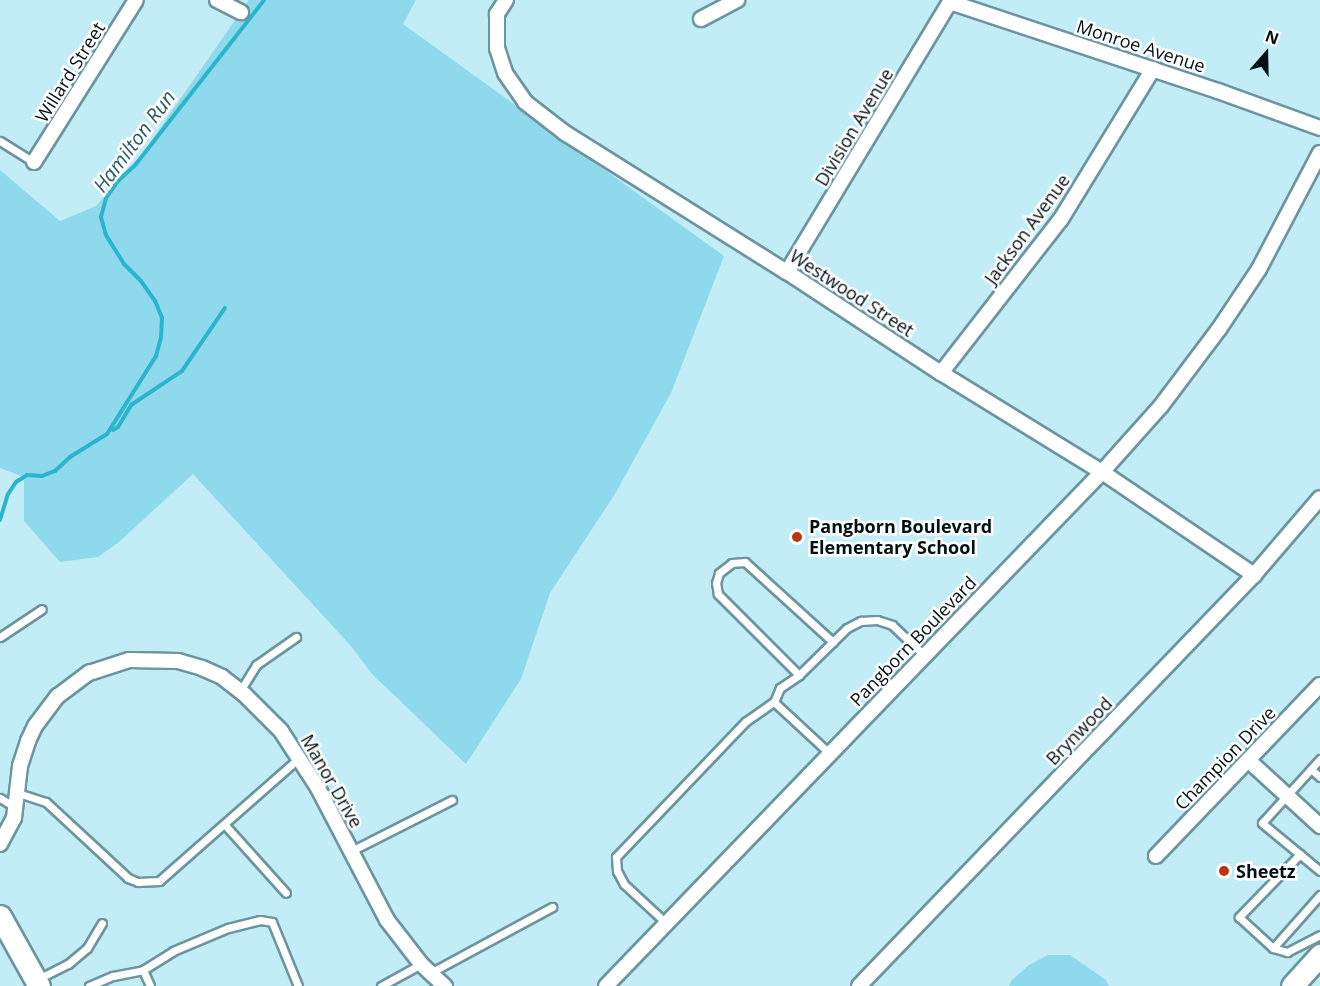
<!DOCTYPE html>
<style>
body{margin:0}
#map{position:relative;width:1320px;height:986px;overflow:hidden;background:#c2edf7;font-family:"Open Sans",sans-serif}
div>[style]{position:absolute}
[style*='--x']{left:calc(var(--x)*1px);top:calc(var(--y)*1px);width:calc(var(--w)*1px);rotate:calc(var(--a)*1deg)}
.green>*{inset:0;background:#8edaec}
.stream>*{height:4px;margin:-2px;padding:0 2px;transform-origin:2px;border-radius:2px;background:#2db4cd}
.roads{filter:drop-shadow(2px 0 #6d959f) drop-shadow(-2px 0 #6d959f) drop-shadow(0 2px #6d959f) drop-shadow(0 -2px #6d959f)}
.lane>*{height:7px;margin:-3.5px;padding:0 3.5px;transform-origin:3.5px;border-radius:3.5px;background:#fff}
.street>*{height:14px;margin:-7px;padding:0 7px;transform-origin:7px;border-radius:7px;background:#fff}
.primary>*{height:21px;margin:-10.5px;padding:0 10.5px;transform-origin:10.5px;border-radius:10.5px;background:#fff}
.dots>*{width:16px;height:16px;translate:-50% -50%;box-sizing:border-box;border:3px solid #fff;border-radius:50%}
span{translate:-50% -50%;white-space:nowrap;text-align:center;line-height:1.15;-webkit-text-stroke:5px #fff;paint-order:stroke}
.street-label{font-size:18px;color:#021014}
.poi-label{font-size:18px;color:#021014;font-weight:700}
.left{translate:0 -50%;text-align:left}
.water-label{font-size:20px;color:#275b66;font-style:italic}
.north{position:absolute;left:1236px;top:24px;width:60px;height:60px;-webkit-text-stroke:4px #fff;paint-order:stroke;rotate:20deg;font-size:16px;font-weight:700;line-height:24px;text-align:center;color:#021014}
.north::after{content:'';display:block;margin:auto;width:21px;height:27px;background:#021014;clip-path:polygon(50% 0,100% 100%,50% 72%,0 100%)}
</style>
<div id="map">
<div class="green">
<div style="clip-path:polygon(249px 0,416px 0,403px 24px,724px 256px,671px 393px,615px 494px,550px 593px,521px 679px,466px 764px,372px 674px,351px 646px,193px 474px,119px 542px,98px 557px,60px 562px,24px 521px,24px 477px,0 468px,0 170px,60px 221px,96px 206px,142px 154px)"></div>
<div style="clip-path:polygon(1048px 955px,1070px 955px,1106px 980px,1109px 986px,1009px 986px,1012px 980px,1029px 965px)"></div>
</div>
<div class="stream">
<div style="--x:113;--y:430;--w:6;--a:-31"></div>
<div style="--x:118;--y:427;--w:26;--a:-59"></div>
<div style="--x:131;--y:405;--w:61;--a:-33.7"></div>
<div style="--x:182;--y:371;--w:76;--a:-55.7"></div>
<div style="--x:0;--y:520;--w:27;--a:-73"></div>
<div style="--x:8;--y:494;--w:14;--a:-56"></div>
<div style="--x:16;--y:482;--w:13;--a:-32"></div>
<div style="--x:27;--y:475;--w:15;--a:4"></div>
<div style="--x:42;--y:476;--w:14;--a:-21"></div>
<div style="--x:55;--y:471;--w:21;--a:-43"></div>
<div style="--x:70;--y:457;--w:44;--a:-31.9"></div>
<div style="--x:107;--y:434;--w:92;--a:-57.9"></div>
<div style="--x:156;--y:356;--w:20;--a:-75"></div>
<div style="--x:161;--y:337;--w:19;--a:-87"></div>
<div style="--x:162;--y:318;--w:18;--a:-112"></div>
<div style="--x:155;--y:301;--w:24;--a:-125"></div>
<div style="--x:141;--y:281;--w:24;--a:-135"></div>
<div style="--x:124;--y:264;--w:34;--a:-122"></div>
<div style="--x:106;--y:235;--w:19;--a:-106"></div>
<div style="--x:101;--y:217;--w:20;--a:-75"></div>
<div style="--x:106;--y:198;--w:21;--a:-55"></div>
<div style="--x:118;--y:181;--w:25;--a:-43"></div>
<div style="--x:136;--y:164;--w:208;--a:-52"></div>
</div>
<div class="roads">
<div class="lane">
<div style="--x:0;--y:141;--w:40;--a:32"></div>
<div style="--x:0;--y:637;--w:50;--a:-33.7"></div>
<div style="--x:799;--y:675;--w:115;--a:-135"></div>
<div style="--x:718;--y:594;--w:11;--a:-100"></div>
<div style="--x:716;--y:583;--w:10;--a:-73"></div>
<div style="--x:719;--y:573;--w:16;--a:-38"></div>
<div style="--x:732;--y:563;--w:13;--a:-4"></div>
<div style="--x:745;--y:562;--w:119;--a:42.3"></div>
<div style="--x:240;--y:691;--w:31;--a:-58"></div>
<div style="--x:256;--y:665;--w:49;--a:-35"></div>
<div style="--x:774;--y:702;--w:15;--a:-67"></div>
<div style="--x:780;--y:688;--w:23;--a:-34"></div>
<div style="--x:799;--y:675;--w:67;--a:-44.4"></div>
<div style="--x:847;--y:628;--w:16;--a:-27"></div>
<div style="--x:861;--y:621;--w:16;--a:-4"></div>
<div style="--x:877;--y:620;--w:16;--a:18"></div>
<div style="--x:892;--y:625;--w:44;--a:43.2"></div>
<div style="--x:1320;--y:759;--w:86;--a:132.2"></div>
<div style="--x:1262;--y:823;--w:75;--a:39.6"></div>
<div style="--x:1311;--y:769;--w:12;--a:42"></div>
<div style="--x:18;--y:793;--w:29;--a:18"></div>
<div style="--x:46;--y:802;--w:112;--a:42.8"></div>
<div style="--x:128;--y:878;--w:11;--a:22"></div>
<div style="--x:138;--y:882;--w:21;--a:-3"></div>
<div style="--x:159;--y:881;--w:188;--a:-41.3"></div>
<div style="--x:0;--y:798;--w:17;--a:31"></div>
<div style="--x:225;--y:825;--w:91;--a:48.1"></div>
<div style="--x:351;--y:851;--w:113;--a:-26.8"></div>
<div style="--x:1300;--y:854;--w:88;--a:134.1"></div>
<div style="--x:1239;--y:917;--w:46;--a:42.4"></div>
<div style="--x:1273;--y:948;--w:71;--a:-48.4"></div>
<div style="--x:665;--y:922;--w:56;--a:-137.2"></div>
<div style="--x:624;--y:884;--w:15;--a:-118"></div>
<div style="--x:617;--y:871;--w:14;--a:-94"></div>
<div style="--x:616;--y:857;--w:187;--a:-46.3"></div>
<div style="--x:745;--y:722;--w:35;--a:-35"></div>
<div style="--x:774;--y:702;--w:75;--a:42.8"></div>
<div style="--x:1273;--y:948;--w:15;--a:16"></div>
<div style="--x:1287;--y:952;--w:37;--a:-27"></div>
<div style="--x:143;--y:970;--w:17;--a:66"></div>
<div style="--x:430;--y:973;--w:139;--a:-28.4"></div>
<div style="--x:38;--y:979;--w:34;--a:-27"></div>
<div style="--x:68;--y:964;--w:25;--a:-40"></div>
<div style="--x:87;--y:948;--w:29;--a:-59"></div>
<div style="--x:89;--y:986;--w:26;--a:-23"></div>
<div style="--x:113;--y:976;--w:31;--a:-11"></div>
<div style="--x:143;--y:970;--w:36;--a:-32"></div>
<div style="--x:173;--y:951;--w:60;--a:-22.7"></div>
<div style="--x:228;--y:928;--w:33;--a:-14"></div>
<div style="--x:260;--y:920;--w:12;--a:9"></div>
<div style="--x:272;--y:922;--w:69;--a:67.9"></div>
<div style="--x:381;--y:986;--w:46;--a:-28.8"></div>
</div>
<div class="street">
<div style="--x:217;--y:0;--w:27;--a:27"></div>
<div style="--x:506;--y:0;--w:17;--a:123"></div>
<div style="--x:497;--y:14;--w:34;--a:90"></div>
<div style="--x:497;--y:48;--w:26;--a:72"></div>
<div style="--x:505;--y:73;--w:35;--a:55"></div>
<div style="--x:525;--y:102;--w:51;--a:37.8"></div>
<div style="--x:565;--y:133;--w:262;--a:32.1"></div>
<div style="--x:787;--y:272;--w:184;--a:33.3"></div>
<div style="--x:941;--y:373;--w:189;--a:31.6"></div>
<div style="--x:1102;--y:472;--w:184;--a:34.1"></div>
<div style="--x:950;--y:2;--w:282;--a:18.4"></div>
<div style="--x:1218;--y:91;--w:109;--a:19.9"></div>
<div style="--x:701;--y:19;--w:41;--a:-27.8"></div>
<div style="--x:34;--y:162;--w:191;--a:-57.8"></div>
<div style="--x:787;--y:272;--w:318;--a:-58.9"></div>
<div style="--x:941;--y:373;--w:195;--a:-52.1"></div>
<div style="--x:1061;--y:219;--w:176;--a:-58.5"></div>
<div style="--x:1248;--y:760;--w:98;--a:42.5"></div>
<div style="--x:0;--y:844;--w:30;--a:-62"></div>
<div style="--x:14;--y:818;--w:52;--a:-83.4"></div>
<div style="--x:20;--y:766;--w:26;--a:-72"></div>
<div style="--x:28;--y:741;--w:17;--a:-65"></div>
<div style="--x:35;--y:726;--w:38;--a:-53"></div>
<div style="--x:58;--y:696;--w:39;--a:-37"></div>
<div style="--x:89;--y:673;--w:42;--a:-18"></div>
<div style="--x:129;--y:660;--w:49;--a:1.2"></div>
<div style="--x:178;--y:661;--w:25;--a:16"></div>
<div style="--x:202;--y:668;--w:22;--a:24"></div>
<div style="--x:222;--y:677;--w:29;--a:38"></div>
<div style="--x:245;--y:695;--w:51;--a:45"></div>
<div style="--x:281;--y:731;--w:68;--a:57"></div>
<div style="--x:318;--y:788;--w:149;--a:62.4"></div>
<div style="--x:387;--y:920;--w:56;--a:52.3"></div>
<div style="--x:421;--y:964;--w:33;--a:43"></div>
<div style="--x:1156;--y:856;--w:237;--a:-46.2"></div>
<div style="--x:606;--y:986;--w:714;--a:-46.02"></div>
<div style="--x:1102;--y:472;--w:89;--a:-48.2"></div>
<div style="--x:1161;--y:406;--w:96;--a:-53"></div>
<div style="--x:1219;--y:329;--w:72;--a:-56.3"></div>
<div style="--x:1259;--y:269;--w:131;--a:-62.3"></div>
<div style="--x:859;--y:986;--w:570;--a:-46.14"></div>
<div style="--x:1254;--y:575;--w:101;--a:-49.4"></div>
</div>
<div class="primary">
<div style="--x:0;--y:916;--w:80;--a:60.9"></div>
<div style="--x:1292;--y:986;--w:42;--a:-47.9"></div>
</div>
</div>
<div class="dots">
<div style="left:797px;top:537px;background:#be3411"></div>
<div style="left:1224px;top:871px;background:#be3411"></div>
</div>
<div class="street-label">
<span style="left:1141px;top:46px;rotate:18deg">Monroe Avenue</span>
<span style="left:70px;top:72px;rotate:-58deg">Willard Street</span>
<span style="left:854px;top:127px;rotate:-59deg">Division Avenue</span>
<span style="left:1027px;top:229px;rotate:-54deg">Jackson Avenue</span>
<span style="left:852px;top:293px;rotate:33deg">Westwood Street</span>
<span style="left:913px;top:641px;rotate:-46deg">Pangborn Boulevard</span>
<span style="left:1079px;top:731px;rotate:-46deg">Brynwood</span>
<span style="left:1225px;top:758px;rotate:-46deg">Champion Drive</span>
<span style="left:332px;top:781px;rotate:60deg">Manor Drive</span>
</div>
<div class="poi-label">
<span class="left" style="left:809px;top:537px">Pangborn Boulevard<br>Elementary School</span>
<span class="left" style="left:1236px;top:871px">Sheetz</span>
</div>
<div class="water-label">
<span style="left:134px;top:141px;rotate:-53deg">Hamilton Run</span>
</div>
<div class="north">N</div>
</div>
